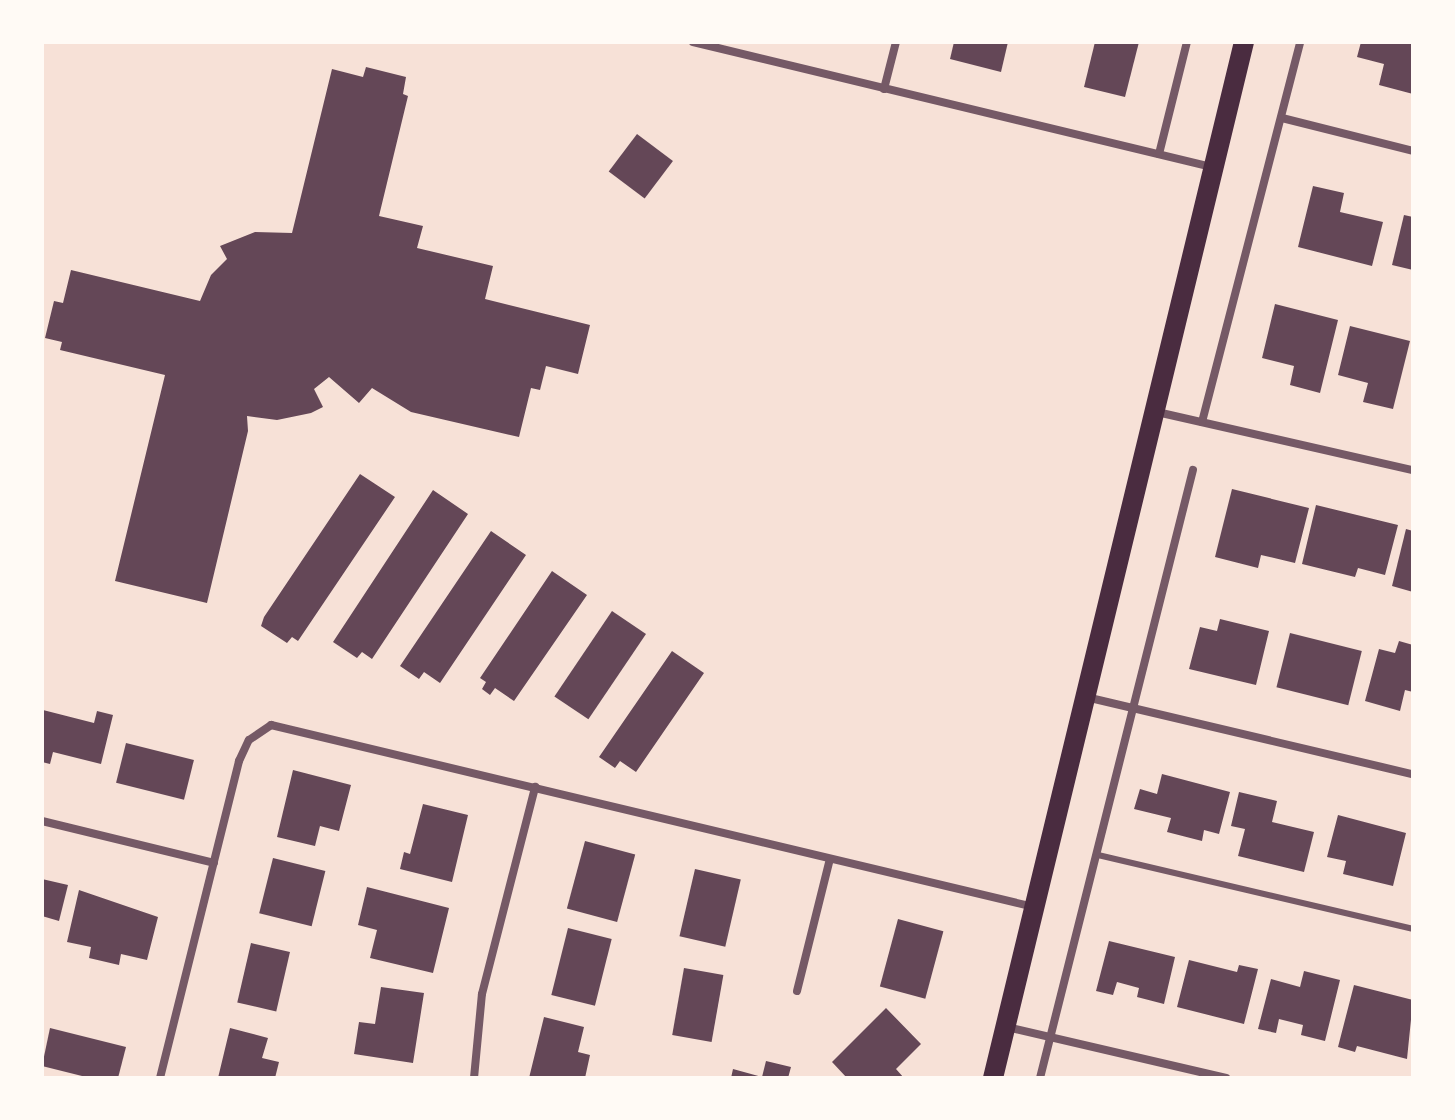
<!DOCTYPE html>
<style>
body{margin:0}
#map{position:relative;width:1455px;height:1120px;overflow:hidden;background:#f7e1d7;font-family:Montserrat,sans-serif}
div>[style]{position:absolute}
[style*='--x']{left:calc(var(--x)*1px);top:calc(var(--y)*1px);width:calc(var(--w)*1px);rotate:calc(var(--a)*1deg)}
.building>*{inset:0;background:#644757;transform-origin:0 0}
.service>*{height:6px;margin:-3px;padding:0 3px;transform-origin:3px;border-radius:3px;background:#755966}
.minor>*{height:8px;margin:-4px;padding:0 4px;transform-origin:4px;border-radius:4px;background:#755966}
.primary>*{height:20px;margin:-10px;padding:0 10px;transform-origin:10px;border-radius:10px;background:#4a2c40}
span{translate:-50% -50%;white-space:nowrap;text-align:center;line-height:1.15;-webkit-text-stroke:8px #fffaf5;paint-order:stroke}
.frame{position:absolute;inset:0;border:44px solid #fffaf5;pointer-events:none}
</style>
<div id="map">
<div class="building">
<div style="clip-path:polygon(954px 42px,1008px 42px,1001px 72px,950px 59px)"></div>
<div style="clip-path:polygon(1095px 42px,1139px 42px,1125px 97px,1084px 87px)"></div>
<div style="clip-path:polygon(1361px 42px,1413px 42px,1413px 94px,1379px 85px,1384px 64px,1357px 57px)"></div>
<div style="clip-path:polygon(366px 67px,406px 77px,403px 94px,408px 96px,379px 216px,423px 226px,417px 248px,493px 266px,485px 299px,590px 325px,578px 374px,546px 366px,540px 390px,531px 388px,519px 437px,411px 412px,372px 388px,359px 403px,329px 377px,314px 389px,323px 407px,311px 413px,277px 420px,247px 416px,248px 431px,207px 603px,115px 581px,165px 375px,60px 350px,62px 342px,45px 338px,54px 301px,63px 303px,71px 270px,200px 301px,211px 275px,227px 259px,220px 246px,255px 232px,292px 233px,332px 69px,363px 77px)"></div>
<div style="left:637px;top:134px;width:45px;height:47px;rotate:37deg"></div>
<div style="clip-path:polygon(1313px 186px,1344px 193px,1340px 212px,1383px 222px,1372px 266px,1298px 247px)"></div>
<div style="clip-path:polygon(1404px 215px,1413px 217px,1413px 270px,1392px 265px)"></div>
<div style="clip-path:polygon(1275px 304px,1338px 320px,1320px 393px,1290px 385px,1294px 366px,1262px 358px)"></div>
<div style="clip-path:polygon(1350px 326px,1410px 341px,1393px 409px,1363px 402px,1368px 383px,1338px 375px)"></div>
<div style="clip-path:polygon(360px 474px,395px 497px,298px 641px,292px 637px,287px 643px,261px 626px,264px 617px)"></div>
<div style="clip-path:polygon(1232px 489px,1309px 508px,1295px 563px,1261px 555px,1258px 568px,1215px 557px)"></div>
<div style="clip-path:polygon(433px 490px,468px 514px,372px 659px,362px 652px,357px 658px,333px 642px)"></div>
<div style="clip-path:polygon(1316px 505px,1398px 525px,1385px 575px,1358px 568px,1355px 577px,1302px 564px)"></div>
<div style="clip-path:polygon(1406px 529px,1413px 531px,1413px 592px,1392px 586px)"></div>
<div style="clip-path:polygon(491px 531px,526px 555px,440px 683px,424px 672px,419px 679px,400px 666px)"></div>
<div style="clip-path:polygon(552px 571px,587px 595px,514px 701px,495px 688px,490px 695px,482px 689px,486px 682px,480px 678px)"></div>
<div style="left:612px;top:611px;width:41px;height:103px;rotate:34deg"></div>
<div style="clip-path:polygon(1220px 619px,1269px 631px,1256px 685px,1189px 669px,1200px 627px,1217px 631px)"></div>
<div style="left:1290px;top:633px;width:74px;height:56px;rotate:14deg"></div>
<div style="clip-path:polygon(1399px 641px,1413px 645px,1413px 692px,1405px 690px,1400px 711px,1365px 701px,1379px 649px,1395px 653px)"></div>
<div style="clip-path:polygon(672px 651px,704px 673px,636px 772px,620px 761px,615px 768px,599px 757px)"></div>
<div style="clip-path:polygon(43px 710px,94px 723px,97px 711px,113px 715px,101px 764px,53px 752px,50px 764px,42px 762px)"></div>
<div style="left:126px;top:743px;width:70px;height:41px;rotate:14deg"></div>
<div style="clip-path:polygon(293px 770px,351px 785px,339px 831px,320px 826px,315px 846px,277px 837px)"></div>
<div style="clip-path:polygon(1162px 774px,1230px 792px,1219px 834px,1204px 830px,1202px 841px,1167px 832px,1171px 818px,1134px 809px,1140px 789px,1157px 794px)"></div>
<div style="clip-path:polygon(1239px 792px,1277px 801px,1272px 822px,1314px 832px,1304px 872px,1238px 856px,1245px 829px,1231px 826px)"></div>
<div style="clip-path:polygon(423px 804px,468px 815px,452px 882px,400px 869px,404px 852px,410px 854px)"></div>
<div style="clip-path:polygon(1338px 815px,1406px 833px,1393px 886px,1343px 874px,1346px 861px,1327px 857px)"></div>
<div style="left:585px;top:841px;width:52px;height:70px;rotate:15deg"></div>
<div style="left:273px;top:858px;width:54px;height:57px;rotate:14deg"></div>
<div style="left:695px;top:869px;width:47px;height:69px;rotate:13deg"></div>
<div style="clip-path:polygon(42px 879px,68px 885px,59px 921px,42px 916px)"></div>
<div style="clip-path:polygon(367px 887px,449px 908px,433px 973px,370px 958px,377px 930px,358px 925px)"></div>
<div style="clip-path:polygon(79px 890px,158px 917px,147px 960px,121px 954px,119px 965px,89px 958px,91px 947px,67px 942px)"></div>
<div style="left:898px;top:919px;width:47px;height:70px;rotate:15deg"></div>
<div style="left:568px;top:928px;width:45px;height:69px;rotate:14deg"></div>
<div style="clip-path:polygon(1109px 941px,1175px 957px,1164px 1004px,1137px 997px,1139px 988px,1117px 982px,1113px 995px,1096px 991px)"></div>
<div style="left:251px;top:943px;width:40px;height:61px;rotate:13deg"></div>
<div style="clip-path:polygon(1189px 960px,1237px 972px,1239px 965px,1258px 969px,1244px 1024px,1177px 1007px)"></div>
<div style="left:684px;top:968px;width:40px;height:68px;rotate:10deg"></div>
<div style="clip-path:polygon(1304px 971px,1340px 980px,1325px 1041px,1301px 1035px,1303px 1025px,1279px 1019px,1276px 1033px,1258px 1029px,1271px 979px,1300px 987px)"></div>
<div style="clip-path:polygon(1354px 985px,1413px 1000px,1407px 1059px,1357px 1046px,1355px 1052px,1338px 1047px)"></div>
<div style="clip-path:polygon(381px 987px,424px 993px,413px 1063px,354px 1054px,359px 1022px,375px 1024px)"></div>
<div style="clip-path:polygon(886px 1008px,921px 1044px,896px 1069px,904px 1078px,847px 1078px,832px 1062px)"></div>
<div style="clip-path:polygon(544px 1017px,584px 1027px,578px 1052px,590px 1055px,585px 1078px,529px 1078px)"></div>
<div style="clip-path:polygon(50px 1028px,126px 1047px,118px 1078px,90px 1078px,42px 1066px)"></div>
<div style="clip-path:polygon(230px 1028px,268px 1038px,262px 1058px,279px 1062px,275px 1078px,218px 1078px)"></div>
<div style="clip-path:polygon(766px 1061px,791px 1067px,788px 1078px,731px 1078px,733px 1069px,762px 1077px)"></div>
</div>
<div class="service">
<div style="--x:1098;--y:855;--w:324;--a:13.2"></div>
</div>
<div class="minor">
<div style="--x:693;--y:42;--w:534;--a:13.54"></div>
<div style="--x:884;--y:89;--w:49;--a:-75.7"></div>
<div style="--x:1282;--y:118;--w:135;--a:14.1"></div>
<div style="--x:1159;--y:154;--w:115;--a:-76"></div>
<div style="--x:1157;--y:412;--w:262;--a:12.8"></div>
<div style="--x:1202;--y:422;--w:392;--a:-75.5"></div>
<div style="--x:1086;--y:697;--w:336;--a:13.3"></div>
<div style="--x:42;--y:821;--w:177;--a:13.7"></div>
<div style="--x:797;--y:991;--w:136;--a:-76"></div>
<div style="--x:1007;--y:1027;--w:225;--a:13.1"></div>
<div style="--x:160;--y:1078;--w:327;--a:-76"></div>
<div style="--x:239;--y:761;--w:23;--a:-65"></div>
<div style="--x:249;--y:740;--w:27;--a:-34"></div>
<div style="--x:271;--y:725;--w:784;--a:13.42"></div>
<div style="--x:474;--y:1078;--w:84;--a:-84.6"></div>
<div style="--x:482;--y:994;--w:214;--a:-75.6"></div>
<div style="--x:1040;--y:1078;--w:627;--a:-75.88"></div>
</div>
<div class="primary">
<div style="--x:993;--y:1078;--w:1066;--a:-76.38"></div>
</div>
<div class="frame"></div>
</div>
